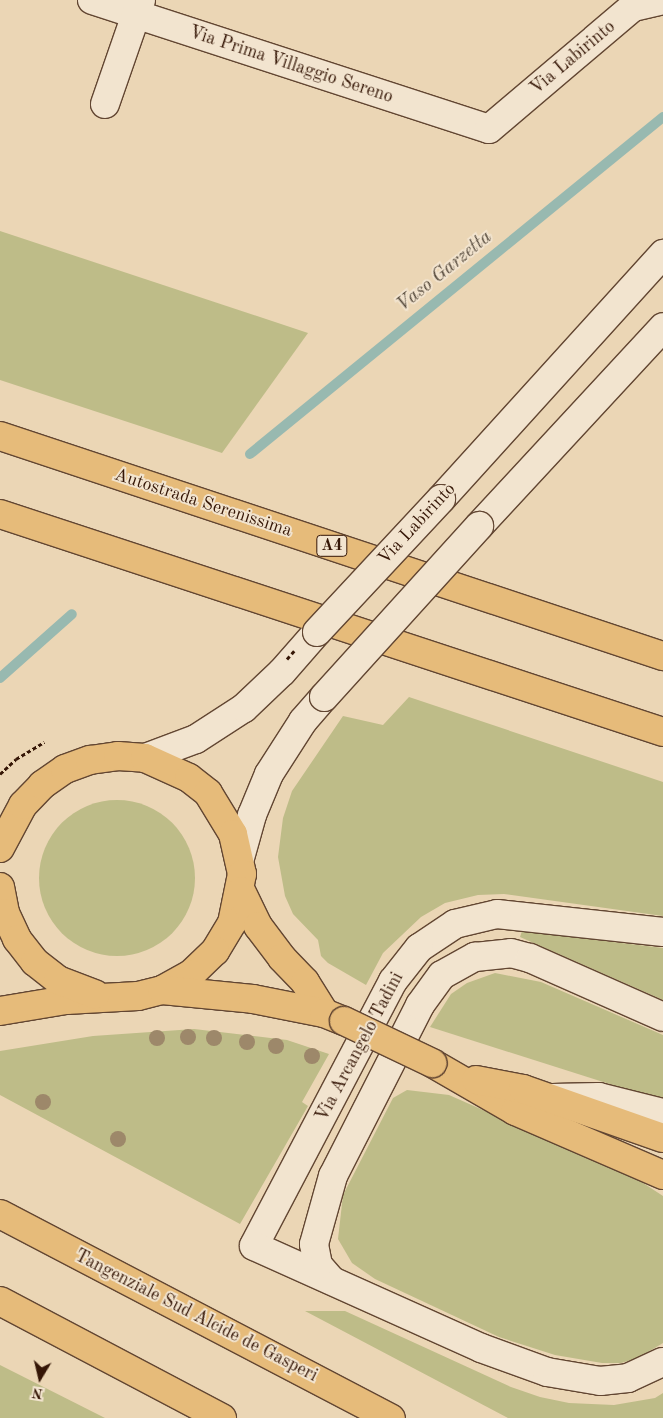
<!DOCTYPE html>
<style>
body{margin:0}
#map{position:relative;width:663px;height:1418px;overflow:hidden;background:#ebd6b5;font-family:"Old Standard TT",serif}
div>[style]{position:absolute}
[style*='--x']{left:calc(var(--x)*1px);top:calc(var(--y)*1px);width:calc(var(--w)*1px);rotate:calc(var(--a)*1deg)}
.green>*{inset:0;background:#bebc88}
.round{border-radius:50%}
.stream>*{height:10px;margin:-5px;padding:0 5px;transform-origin:5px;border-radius:5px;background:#98b9b0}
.path>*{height:3px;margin-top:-1.5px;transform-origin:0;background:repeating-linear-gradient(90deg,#351606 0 4px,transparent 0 6.5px)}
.roads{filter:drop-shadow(1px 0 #624632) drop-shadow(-1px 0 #624632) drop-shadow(0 1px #624632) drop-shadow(0 -1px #624632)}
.minor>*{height:28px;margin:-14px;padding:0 14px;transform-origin:14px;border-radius:14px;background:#f2e4cf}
.major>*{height:28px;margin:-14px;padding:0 14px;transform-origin:14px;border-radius:14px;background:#e6bb7a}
.highway>*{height:28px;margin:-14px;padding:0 14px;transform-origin:14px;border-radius:14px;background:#e6bb7a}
.path-bridge>*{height:3px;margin-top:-1.5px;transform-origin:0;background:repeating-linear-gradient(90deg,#351606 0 4px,transparent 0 6.5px)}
.bridges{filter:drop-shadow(1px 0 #624632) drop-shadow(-1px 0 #624632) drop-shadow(0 1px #624632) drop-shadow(0 -1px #624632)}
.minor-bridge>*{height:28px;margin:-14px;padding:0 14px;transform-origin:14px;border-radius:14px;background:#f2e4cf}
.major-bridge>*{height:28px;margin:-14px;padding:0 14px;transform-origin:14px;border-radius:14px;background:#e6bb7a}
.trees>*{width:16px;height:16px;margin:-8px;border-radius:50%;background:#9d886a}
span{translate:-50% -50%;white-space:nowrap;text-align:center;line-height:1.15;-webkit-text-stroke:4px #f2e4cf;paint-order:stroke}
.shield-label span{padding:1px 4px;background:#f2e4cf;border:1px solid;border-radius:4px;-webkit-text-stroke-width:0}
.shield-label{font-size:16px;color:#351606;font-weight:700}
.street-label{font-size:18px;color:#351606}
.water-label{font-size:19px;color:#534739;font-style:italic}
.north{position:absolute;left:15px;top:1353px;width:50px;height:50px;-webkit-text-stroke:4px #f2e4cf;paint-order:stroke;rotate:189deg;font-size:14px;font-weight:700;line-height:20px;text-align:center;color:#351606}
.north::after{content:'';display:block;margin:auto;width:18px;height:22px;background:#351606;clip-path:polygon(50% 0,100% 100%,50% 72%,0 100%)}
</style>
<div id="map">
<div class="green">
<div style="clip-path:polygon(0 231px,308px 333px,222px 453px,0 380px)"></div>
<div style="clip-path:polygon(409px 697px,663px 782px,663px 916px,504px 894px,478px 895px,445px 903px,421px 917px,383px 953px,366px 985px,328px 963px,321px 956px,318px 940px,293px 914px,285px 896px,278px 857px,283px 818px,292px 791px,343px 716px,383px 725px)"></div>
<div class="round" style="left:39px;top:800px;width:156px;height:156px"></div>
<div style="clip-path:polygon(522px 931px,663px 948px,663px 1000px,520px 937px)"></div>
<div style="clip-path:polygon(495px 973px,541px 982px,663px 1035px,663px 1101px,430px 1027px,451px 994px,467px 983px)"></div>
<div style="clip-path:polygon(194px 1029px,287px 1040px,329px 1054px,302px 1102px,308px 1106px,240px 1224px,0 1095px,0 1051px,93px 1036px)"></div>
<div style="clip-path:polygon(407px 1090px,449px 1095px,634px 1177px,663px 1196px,663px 1343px,638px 1358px,621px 1363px,602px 1363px,555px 1355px,499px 1337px,375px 1279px,352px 1263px,338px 1239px,343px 1195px,393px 1098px)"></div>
<div style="clip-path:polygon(305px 1311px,345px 1311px,511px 1387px,540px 1397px,569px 1403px,614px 1405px,655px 1398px,663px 1393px,663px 1418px,508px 1418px)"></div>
<div style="clip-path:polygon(0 1365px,105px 1418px,0 1418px)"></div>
</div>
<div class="stream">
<div style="--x:250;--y:454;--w:533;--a:-39.21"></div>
<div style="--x:0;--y:678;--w:96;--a:-41.6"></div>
</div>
<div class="path">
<div style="--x:0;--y:774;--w:22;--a:-43"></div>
<div style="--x:16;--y:759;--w:33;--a:-31"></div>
</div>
<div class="roads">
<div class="minor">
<div style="--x:92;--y:0;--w:417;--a:18"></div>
<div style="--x:489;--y:129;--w:189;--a:-40.3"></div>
<div style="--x:633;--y:7;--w:31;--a:-13"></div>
<div style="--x:105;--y:104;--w:110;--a:-70.9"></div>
<div style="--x:441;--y:499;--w:331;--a:-47.8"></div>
<div style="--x:479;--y:526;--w:271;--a:-47.2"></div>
<div style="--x:145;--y:758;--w:54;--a:-20.4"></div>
<div style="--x:196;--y:739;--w:57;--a:-32.9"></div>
<div style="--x:244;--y:708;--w:52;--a:-43.5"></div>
<div style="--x:282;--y:672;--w:53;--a:-48.8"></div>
<div style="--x:240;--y:858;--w:45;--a:-74.4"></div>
<div style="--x:252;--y:815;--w:44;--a:-67.5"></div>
<div style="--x:269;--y:774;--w:63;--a:-57.3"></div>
<div style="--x:303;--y:721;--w:32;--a:-49"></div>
<div style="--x:663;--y:932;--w:167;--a:-173.8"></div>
<div style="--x:497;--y:914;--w:43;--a:166.6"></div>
<div style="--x:455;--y:924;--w:43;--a:146.3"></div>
<div style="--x:419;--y:948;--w:42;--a:128.2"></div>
<div style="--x:393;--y:981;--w:299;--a:117.7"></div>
<div style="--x:254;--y:1246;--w:249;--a:24.2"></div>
<div style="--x:481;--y:1348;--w:70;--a:20"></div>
<div style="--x:547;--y:1372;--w:54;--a:9.6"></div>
<div style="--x:600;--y:1381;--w:28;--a:-6"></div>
<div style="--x:628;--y:1378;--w:38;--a:-25"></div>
<div style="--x:552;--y:1098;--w:47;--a:-1.2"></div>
<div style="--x:599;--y:1097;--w:66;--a:14"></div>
<div style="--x:331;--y:1280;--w:20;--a:-131"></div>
<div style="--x:318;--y:1265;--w:21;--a:-101"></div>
<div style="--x:314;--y:1244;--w:71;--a:-74.4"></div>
<div style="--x:333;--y:1176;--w:192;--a:-63"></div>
<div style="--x:420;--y:1005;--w:37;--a:-54"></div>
<div style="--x:442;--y:975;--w:38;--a:-29"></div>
<div style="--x:475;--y:957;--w:36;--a:-6"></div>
<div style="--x:511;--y:953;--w:20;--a:15"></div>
<div style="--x:530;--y:958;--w:145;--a:23.9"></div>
</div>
<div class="major">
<div style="--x:0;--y:848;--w:49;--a:-61.9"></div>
<div style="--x:23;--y:805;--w:28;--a:-46"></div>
<div style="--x:42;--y:785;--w:28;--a:-35"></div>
<div style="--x:65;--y:769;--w:27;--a:-20"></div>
<div style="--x:90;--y:760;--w:28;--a:-8"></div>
<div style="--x:118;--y:756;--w:27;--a:4"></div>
<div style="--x:145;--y:758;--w:48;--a:24.4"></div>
<div style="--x:189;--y:778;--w:24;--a:38"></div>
<div style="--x:208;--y:793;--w:48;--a:58.6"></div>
<div style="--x:233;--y:834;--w:41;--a:77.3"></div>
<div style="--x:242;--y:874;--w:50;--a:101.5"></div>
<div style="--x:232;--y:923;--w:33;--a:121"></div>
<div style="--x:215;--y:951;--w:33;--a:136"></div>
<div style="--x:191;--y:974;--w:33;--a:151"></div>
<div style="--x:162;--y:990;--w:25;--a:166"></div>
<div style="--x:138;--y:996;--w:72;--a:176.8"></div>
<div style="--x:66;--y:1000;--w:67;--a:170.5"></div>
<div style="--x:0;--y:887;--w:26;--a:79"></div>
<div style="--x:5;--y:913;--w:29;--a:65"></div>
<div style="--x:17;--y:939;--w:29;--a:52"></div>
<div style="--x:35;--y:962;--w:29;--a:38"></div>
<div style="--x:58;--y:980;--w:40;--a:21"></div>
<div style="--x:241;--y:891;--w:39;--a:64"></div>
<div style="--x:258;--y:926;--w:40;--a:53"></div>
<div style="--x:282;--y:958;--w:33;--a:46"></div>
<div style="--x:305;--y:982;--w:36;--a:58"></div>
<div style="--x:162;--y:990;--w:91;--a:5.6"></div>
<div style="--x:253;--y:999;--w:72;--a:11.2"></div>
<div style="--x:324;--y:1013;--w:22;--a:22"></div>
<div style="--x:432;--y:1063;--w:96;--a:30"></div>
<div style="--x:515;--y:1111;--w:161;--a:23.4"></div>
<div style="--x:476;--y:1080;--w:48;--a:10.8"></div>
<div style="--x:523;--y:1089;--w:148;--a:19.3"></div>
</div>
<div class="highway">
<div style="--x:0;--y:436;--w:699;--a:18.36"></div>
<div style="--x:0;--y:514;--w:698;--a:18.2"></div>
<div style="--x:0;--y:1214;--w:441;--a:27.6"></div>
<div style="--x:0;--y:1301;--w:251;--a:27.8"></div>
</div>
</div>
<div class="path-bridge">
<div style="--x:287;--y:659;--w:11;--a:-49"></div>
</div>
<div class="bridges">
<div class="minor-bridge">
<div style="--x:317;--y:632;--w:182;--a:-47"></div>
<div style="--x:324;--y:697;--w:231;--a:-47.8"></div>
</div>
<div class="major-bridge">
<div style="--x:344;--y:1021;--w:98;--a:25.5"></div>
</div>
</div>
<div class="trees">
<div style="left:188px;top:1037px"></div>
<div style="left:157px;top:1038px"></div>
<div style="left:214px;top:1038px"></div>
<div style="left:247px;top:1042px"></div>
<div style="left:276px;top:1046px"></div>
<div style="left:312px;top:1056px"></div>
<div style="left:43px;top:1102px"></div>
<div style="left:118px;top:1139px"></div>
</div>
<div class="shield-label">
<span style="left:332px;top:546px">A4</span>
</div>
<div class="street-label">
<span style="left:573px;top:58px;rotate:-40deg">Via Labirinto</span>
<span style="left:291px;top:65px;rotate:18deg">Via Prima Villaggio Sereno</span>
<span style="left:203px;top:503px;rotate:18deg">Autostrada Serenissima</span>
<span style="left:417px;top:524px;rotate:-47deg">Via Labirinto</span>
<span style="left:360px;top:1047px;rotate:-62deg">Via Arcangelo Tadini</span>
<span style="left:196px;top:1316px;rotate:27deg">Tangenziale Sud Alcide de Gasperi</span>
</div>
<div class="water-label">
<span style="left:445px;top:272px;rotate:-39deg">Vaso Garzetta</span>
</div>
<div class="north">N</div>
</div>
